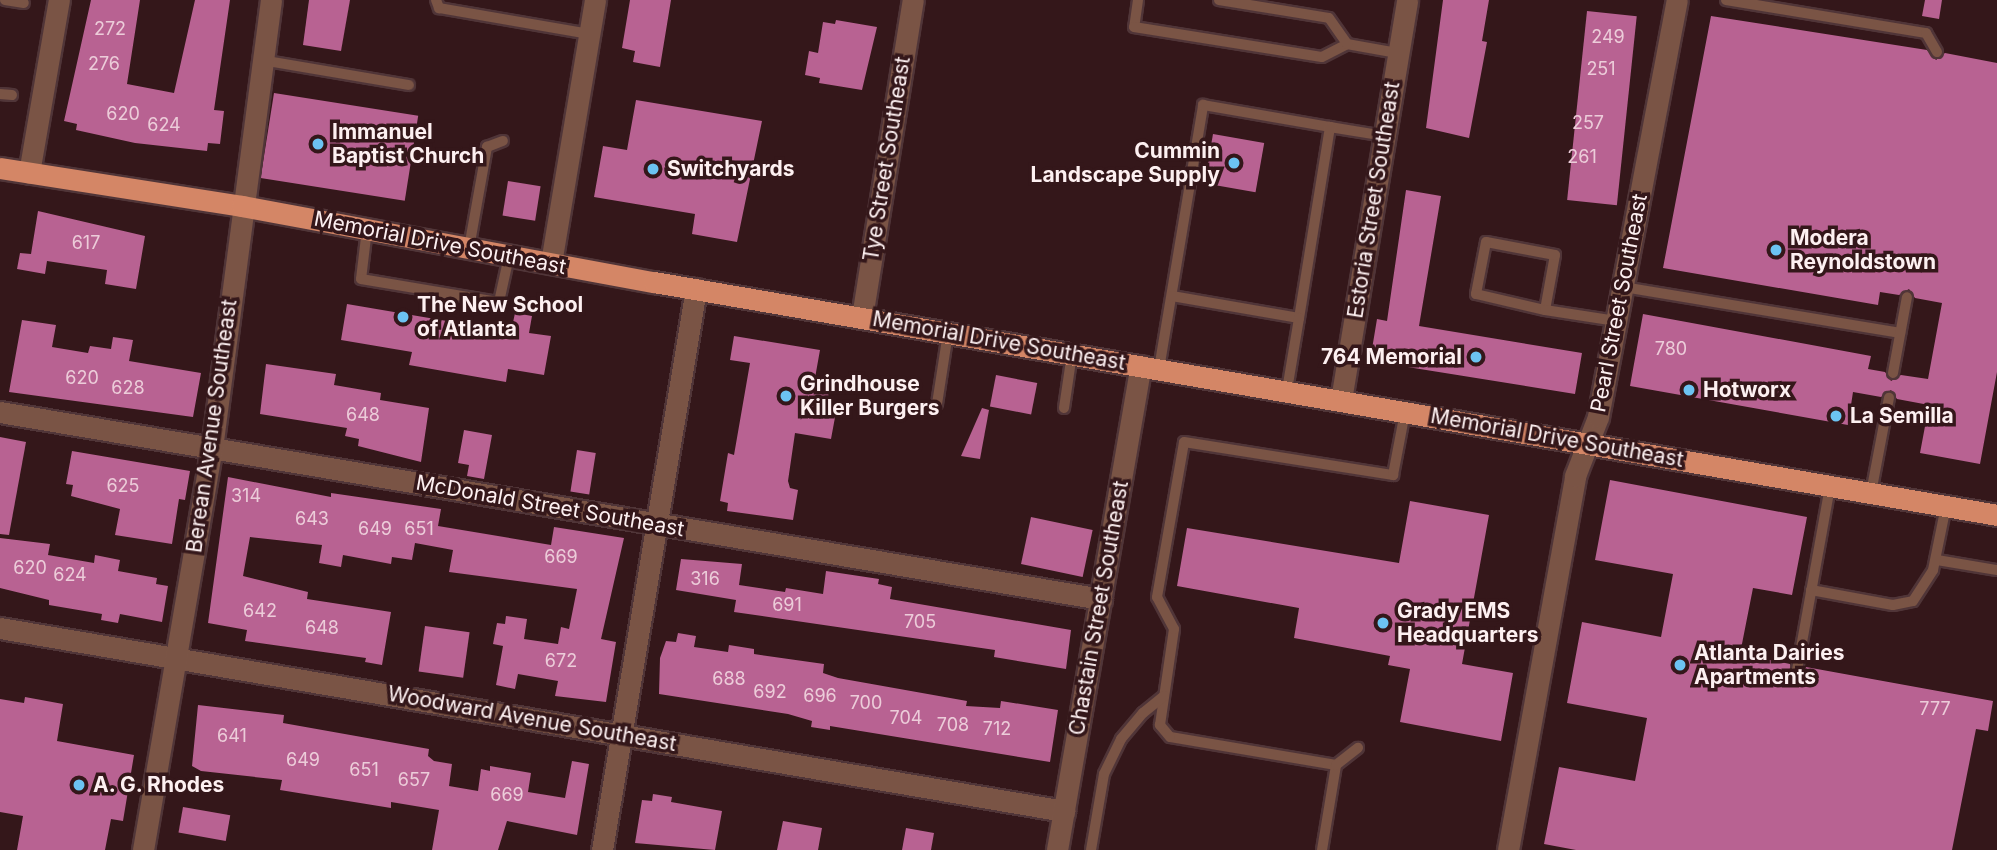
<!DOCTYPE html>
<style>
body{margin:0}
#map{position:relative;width:1997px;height:850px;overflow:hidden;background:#34171a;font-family:Inter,sans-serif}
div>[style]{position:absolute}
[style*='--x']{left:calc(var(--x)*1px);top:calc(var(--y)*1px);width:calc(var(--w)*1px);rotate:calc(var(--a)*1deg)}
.building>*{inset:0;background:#b86292;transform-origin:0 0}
.roads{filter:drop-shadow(2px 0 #503538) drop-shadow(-2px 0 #503538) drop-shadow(0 2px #503538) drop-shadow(0 -2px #503538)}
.lane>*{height:10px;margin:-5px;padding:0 5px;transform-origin:5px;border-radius:5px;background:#7a5445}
.street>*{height:21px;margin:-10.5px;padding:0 10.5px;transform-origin:10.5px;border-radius:10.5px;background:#7a5445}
.primary>*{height:21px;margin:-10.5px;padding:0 10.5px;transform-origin:10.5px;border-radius:10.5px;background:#d48666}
.dots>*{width:19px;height:19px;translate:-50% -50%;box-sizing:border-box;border:4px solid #34171a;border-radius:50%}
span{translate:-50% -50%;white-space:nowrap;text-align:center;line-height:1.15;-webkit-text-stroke:7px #34171a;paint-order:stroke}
.number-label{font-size:18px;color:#ecccd9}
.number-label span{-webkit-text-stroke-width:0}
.poi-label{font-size:21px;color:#fdf0f1;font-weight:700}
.left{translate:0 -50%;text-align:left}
.right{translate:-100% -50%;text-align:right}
.street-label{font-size:21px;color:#fdf0f1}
</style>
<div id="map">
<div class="building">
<div style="clip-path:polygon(91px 0,140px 0,127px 84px,174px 93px,195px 0,230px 0,214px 110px,224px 111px,220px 144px,208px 143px,207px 151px,135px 143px,76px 130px,77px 124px,64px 121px)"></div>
<div style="clip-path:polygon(309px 0,350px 0,341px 51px,303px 45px)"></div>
<div style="clip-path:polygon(630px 0,671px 0,660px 67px,633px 62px,635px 51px,622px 48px)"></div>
<div style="clip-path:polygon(1443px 0,1489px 0,1482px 41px,1487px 42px,1469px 138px,1426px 128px)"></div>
<div style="clip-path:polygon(1925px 0,1942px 0,1939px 19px,1922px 16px)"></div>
<div style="left:1587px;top:11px;width:50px;height:190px;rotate:6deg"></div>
<div style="clip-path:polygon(1711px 16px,1927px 50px,1936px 60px,1945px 53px,1997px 63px,1997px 372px,1980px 464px,1920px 453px,1929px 405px,1897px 399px,1891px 390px,1881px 397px,1853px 392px,1848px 425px,1630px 386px,1643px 314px,1871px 356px,1868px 369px,1885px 372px,1891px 381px,1901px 375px,1928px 379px,1942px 303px,1915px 298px,1909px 289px,1899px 295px,1880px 292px,1878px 305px,1663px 268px)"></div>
<div style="clip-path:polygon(836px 20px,877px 27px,862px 90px,819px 83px,820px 78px,805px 75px,809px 51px,818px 53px,823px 22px,835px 24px)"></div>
<div style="left:274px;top:93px;width:146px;height:86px;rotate:9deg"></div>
<div style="clip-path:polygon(636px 100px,762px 121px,737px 242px,692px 234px,695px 214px,594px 197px,603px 146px,627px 150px)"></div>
<div style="left:1213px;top:134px;width:52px;height:50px;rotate:10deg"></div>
<div style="left:508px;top:181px;width:33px;height:35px;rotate:9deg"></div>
<div style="clip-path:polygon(1406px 190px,1441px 196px,1419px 326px,1582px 353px,1575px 394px,1370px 361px,1377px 319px,1387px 321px)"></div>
<div style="clip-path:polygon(38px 211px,145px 236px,136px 289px,105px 284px,107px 270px,47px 261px,45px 274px,17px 269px,20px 253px,31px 254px)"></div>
<div style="clip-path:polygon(347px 304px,511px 332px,515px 313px,532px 316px,529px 333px,551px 336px,544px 375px,508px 369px,506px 382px,409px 365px,412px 352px,341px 340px)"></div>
<div style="clip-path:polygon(22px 320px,56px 325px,52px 347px,88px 353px,90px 346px,111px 349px,113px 337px,133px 340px,129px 361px,201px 373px,193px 417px,9px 392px)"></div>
<div style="clip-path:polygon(734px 336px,820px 350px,815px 378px,831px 381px,826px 410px,836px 412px,831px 439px,795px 433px,788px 481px,790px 488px,798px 490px,793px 520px,727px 511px,728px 503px,720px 501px,728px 453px,734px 455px,750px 363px,730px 360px)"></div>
<div style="clip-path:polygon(266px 364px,336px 374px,334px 385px,381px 393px,380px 400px,429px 408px,421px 462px,358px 446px,359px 439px,345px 436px,347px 428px,260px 414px)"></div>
<div style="left:996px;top:375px;width:42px;height:32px;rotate:11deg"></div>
<div style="clip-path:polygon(982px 408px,989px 410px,980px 459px,961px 456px)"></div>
<div style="clip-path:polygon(464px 430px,492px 435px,484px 479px,467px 476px,469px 465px,458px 463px)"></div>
<div style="clip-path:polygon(0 437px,26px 442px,9px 535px,0 534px)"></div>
<div style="left:577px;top:450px;width:19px;height:42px;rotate:9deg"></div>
<div style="clip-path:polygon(72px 451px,190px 471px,185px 500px,179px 499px,172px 544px,115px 535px,120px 509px,71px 496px,73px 485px,66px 484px)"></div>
<div style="clip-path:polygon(228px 477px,331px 497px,331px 493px,441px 509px,438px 526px,551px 545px,554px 527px,624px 538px,601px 639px,616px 642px,606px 702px,555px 696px,558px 681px,518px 674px,515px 689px,496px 685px,503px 646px,493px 644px,497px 623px,505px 624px,506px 616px,527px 619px,524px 639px,558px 644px,561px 627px,569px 629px,577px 589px,449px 572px,453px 550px,415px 543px,412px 560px,392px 557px,391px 564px,343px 555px,341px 567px,319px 563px,322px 545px,250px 537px,243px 576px,308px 592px,307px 599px,391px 612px,382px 665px,365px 662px,366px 658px,245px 641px,247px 630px,208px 623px)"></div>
<div style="clip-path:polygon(1610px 480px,1807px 517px,1792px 595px,1753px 588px,1740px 654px,1790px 664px,1795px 678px,1803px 676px,1806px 667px,1993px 701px,1988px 731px,1976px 729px,1952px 850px,1576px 850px,1544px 844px,1559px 767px,1635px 781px,1647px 718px,1567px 703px,1582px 622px,1661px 637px,1673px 574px,1595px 560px)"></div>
<div style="clip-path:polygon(1410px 501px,1489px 515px,1462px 664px,1513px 673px,1501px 741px,1400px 722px,1410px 669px,1388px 665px,1390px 656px,1294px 638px,1299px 608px,1177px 586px,1187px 528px,1399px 563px)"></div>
<div style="left:1031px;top:517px;width:63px;height:48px;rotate:12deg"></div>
<div style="clip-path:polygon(0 538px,50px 544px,48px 555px,94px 563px,95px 555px,120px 560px,118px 571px,157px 578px,156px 584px,168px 586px,162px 622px,120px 614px,118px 623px,101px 620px,102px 614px,49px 605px,49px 600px,0 588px)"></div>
<div style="clip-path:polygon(681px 559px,742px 564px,739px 585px,785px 592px,786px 588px,823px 594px,826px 571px,879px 579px,878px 584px,892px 587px,890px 599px,1071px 630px,1066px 669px,994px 657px,995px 650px,734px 612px,736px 600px,676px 590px)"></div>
<div style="left:425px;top:626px;width:45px;height:46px;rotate:8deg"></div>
<div style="clip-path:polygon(678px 633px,696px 636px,694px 647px,728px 652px,729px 645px,754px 649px,754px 654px,824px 664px,823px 673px,838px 678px,967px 701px,966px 706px,1000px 708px,1001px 701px,1058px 710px,1050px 762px,830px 726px,830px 730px,811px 727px,812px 721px,788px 714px,659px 694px,660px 658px,666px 641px,676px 642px)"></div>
<div style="clip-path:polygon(25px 697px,63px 704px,57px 741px,134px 755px,123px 821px,111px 819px,105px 850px,17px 850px,23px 816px,0 812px,0 699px,24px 703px)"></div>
<div style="clip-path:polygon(198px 705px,284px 715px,283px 723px,429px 749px,428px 756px,434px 761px,452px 764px,449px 786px,478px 791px,481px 769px,490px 771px,490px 766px,531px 773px,528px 792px,565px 798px,572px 761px,589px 764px,577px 835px,507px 821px,498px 850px,432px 850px,439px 810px,391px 802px,391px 808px,280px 790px,282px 780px,201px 771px,192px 766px)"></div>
<div style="clip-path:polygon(653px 794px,672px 797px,671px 802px,722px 811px,715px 850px,635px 843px,642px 800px,652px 801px)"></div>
<div style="left:183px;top:807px;width:48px;height:26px;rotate:10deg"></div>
<div style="clip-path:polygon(783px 821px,822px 828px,818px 850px,777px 850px)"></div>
<div style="clip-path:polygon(906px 828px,934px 833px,931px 850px,902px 850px)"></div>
</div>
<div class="roads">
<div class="lane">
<div style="--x:5;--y:0;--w:19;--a:9"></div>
<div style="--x:436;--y:0;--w:9;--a:69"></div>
<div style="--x:439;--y:8;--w:152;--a:9.8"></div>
<div style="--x:1138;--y:0;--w:27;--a:98"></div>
<div style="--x:1134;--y:27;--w:190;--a:9.1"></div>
<div style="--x:1322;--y:57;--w:28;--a:-27"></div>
<div style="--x:1347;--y:44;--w:51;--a:10.2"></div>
<div style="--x:1219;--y:0;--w:111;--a:9.3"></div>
<div style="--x:1329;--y:18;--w:32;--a:55"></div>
<div style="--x:1726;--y:0;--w:203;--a:9.4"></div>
<div style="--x:1926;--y:33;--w:22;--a:60"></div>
<div style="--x:261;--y:60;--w:150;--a:9.6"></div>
<div style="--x:0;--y:94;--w:12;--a:5"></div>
<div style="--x:1330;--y:127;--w:56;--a:9.3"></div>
<div style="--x:367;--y:229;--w:50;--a:96.8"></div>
<div style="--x:361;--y:279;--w:140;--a:9.5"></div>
<div style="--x:499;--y:302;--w:47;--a:-77.7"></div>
<div style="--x:469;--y:248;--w:103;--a:-79.9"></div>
<div style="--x:487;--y:147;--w:17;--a:-21"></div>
<div style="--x:1623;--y:287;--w:281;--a:9.4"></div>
<div style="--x:1545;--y:310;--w:56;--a:-79.7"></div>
<div style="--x:1555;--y:255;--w:70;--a:-169.3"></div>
<div style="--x:1486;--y:242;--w:53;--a:100.9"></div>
<div style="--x:1476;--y:294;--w:71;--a:13.1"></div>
<div style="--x:1545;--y:310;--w:72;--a:8.8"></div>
<div style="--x:1159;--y:369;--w:268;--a:-80.5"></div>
<div style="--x:1203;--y:105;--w:129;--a:9.8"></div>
<div style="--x:1330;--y:127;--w:193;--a:99.2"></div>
<div style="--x:1299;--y:318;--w:129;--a:-170.2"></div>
<div style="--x:1893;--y:373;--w:77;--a:-79.6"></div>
<div style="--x:1287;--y:390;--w:73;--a:-80.5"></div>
<div style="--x:937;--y:404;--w:72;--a:-81.2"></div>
<div style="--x:1064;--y:408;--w:55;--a:-81.6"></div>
<div style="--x:1871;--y:493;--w:97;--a:-79.3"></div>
<div style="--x:1937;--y:560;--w:61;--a:9.5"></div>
<div style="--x:1811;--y:590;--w:83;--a:10.4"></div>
<div style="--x:1893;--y:605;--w:20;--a:-11"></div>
<div style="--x:1913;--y:601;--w:37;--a:-57"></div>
<div style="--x:1933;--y:570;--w:65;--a:-78.5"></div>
<div style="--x:1797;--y:670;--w:187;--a:-79.8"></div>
<div style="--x:1336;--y:765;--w:168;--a:-170.4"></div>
<div style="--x:1170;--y:737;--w:16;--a:-130"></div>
<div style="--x:1160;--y:725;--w:97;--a:-81.7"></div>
<div style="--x:1174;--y:629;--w:36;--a:-118"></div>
<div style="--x:1157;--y:597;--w:157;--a:-80.1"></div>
<div style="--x:1184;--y:442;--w:212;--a:9"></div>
<div style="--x:1393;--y:475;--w:64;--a:-79.2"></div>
<div style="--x:1091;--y:850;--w:77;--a:-80.3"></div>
<div style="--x:1104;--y:774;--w:39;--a:-64"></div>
<div style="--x:1121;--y:739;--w:34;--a:-50"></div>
<div style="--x:1143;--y:713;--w:27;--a:-39"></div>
<div style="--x:1322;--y:850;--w:86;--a:-80.6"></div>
<div style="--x:1336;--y:765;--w:28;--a:-38"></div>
</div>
<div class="street">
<div style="--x:29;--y:173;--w:176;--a:-80.2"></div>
<div style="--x:551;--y:263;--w:267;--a:-80.5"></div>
<div style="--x:862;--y:317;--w:321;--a:-80.9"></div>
<div style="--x:1341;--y:400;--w:405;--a:-80.6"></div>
<div style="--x:0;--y:412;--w:1117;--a:9.64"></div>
<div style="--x:0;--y:628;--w:1080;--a:9.76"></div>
<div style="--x:143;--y:850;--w:408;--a:-80.3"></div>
<div style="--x:212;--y:448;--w:452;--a:-82.5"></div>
<div style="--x:602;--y:850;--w:569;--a:-80.49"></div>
<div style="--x:1057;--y:850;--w:491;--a:-80.2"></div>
<div style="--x:1508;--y:850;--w:380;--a:-79.8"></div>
<div style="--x:1575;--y:476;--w:63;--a:-68.7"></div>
<div style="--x:1598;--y:417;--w:424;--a:-79.3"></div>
</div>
<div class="primary">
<div style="--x:0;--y:168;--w:245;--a:8.9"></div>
<div style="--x:242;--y:206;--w:419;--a:10.5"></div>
<div style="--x:654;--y:282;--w:1363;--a:9.84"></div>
</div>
</div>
<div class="dots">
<div style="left:318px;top:144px;background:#6cc3f2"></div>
<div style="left:1234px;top:163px;background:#6cc3f2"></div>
<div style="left:653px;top:169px;background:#6cc3f2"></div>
<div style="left:1776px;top:250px;background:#6cc3f2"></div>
<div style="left:403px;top:317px;background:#6cc3f2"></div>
<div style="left:1476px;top:357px;background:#6cc3f2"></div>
<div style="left:1689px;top:390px;background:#6cc3f2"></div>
<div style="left:786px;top:396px;background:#6cc3f2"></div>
<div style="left:1836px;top:416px;background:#6cc3f2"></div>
<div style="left:1383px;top:623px;background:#6cc3f2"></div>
<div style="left:1680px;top:665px;background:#6cc3f2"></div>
<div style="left:79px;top:785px;background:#6cc3f2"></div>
</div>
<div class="number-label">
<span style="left:110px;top:29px">272</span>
<span style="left:1608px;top:37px">249</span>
<span style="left:104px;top:64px">276</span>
<span style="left:1601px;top:69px">251</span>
<span style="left:123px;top:114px">620</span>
<span style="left:1588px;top:123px">257</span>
<span style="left:164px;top:125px">624</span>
<span style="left:1582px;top:157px">261</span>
<span style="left:86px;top:243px">617</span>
<span style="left:1671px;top:349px">780</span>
<span style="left:82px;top:378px">620</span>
<span style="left:128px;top:388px">628</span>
<span style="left:363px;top:415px">648</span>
<span style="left:123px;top:486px">625</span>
<span style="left:246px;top:496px">314</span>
<span style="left:312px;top:519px">643</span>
<span style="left:375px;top:529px">649</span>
<span style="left:419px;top:529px">651</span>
<span style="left:561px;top:557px">669</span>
<span style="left:30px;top:568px">620</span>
<span style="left:70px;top:575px">624</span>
<span style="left:705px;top:579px">316</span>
<span style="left:787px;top:605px">691</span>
<span style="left:260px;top:611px">642</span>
<span style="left:920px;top:622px">705</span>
<span style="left:322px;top:628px">648</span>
<span style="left:561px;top:661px">672</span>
<span style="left:729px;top:679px">688</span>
<span style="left:770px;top:692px">692</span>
<span style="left:820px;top:696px">696</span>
<span style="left:866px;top:703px">700</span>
<span style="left:1935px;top:709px">777</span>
<span style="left:906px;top:718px">704</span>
<span style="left:953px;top:725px">708</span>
<span style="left:997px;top:729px">712</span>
<span style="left:232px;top:736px">641</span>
<span style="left:303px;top:760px">649</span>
<span style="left:364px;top:770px">651</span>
<span style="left:414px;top:780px">657</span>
<span style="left:507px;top:795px">669</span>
</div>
<div class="poi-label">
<span class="left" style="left:332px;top:144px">Immanuel<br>Baptist Church</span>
<span class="right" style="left:1220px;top:163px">Cummin<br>Landscape Supply</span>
<span class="left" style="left:667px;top:169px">Switchyards</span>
<span class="left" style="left:1790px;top:250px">Modera<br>Reynoldstown</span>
<span class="left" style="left:417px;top:317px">The New School<br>of Atlanta</span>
<span class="right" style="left:1462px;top:357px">764 Memorial</span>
<span class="left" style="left:800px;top:396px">Grindhouse<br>Killer Burgers</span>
<span class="left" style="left:1703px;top:390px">Hotworx</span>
<span class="left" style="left:1850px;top:416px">La Semilla</span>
<span class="left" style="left:1397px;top:623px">Grady EMS<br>Headquarters</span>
<span class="left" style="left:1694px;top:665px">Atlanta Dairies<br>Apartments</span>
<span class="left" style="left:93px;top:785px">A. G. Rhodes</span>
</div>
<div class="street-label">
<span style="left:887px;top:159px;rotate:-81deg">Tye Street Southeast</span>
<span style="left:1374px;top:200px;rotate:-81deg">Estoria Street Southeast</span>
<span style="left:440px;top:243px;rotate:11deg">Memorial Drive Southeast</span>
<span style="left:1619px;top:303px;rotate:-79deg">Pearl Street Southeast</span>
<span style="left:999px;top:341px;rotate:10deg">Memorial Drive Southeast</span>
<span style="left:212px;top:426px;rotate:-82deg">Berean Avenue Southeast</span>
<span style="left:1557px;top:438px;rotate:10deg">Memorial Drive Southeast</span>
<span style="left:550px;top:506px;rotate:10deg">McDonald Street Southeast</span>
<span style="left:1099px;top:608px;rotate:-80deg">Chastain Street Southeast</span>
<span style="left:532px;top:719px;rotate:10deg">Woodward Avenue Southeast</span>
</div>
</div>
